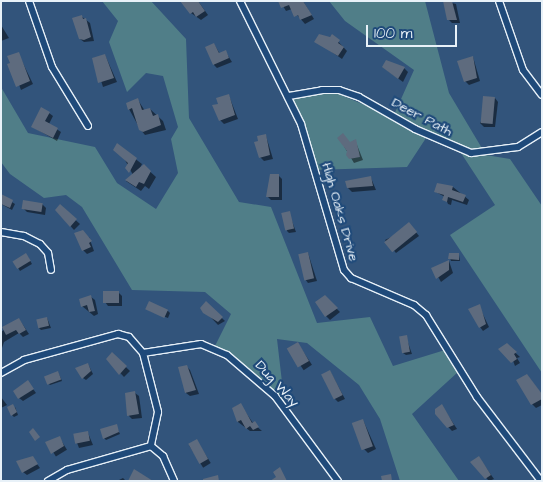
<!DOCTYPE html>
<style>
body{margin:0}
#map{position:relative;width:543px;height:482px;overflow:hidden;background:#32547b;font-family:"Architects Daughter",sans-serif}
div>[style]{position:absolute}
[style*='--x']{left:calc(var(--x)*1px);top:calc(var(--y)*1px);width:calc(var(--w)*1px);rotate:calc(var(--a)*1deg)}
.green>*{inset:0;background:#507e88}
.shadow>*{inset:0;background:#0007;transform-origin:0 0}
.building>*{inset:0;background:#5e6b7e;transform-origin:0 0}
.roads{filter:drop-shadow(1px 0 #e8f1f8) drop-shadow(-1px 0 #e8f1f8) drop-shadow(0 1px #e8f1f8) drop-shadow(0 -1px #e8f1f8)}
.street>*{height:6px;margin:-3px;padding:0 3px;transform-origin:3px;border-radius:3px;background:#1f4a7a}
span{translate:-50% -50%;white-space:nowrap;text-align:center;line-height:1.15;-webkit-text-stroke:4.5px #1f4a7a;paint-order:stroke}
.street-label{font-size:14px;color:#e8f1f8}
.frame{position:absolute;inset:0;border:2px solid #e8f1f8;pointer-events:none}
.scale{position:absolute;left:366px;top:25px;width:91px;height:22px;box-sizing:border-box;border:2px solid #e8f1f8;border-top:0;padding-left:6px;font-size:15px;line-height:18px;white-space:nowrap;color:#e8f1f8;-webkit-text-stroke:4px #1f4a7a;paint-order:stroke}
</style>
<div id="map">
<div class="green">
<div style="clip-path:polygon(102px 1px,151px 1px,186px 39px,189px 118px,239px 202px,271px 207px,317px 323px,370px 317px,393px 366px,445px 350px,458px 372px,412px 414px,459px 481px,400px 481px,380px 419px,359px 385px,307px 343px,277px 339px,285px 408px,214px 348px,231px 314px,205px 292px,132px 290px,82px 207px,66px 195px,44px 198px,10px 174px,1px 162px,1px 87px,28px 133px,95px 147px,117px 183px,156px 209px,178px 173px,171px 139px,178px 127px,163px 76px,146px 73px,127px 92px,109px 42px,118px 21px)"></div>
<div style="clip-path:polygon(329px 1px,425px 1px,449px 93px,486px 155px,510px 159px,542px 206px,542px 373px,450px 235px,495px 205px,461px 153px,426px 138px,407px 167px,314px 170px,287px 97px,334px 92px,393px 117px,414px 70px,345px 21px)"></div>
</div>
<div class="shadow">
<div style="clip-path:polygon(198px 1px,208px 15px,201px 20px,191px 13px)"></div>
<div style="clip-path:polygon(280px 1px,303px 1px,314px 19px,305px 24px,292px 9px,286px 11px)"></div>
<div style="clip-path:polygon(444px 1px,456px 4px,460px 23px,452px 23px,448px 19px)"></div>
<div style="clip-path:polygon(81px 16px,90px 23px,94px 41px,84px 42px,80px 39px)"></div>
<div style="clip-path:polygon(1px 25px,9px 38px,1px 41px)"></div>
<div style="clip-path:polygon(333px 36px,347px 51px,342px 59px,316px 41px)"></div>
<div style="clip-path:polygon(214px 44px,220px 54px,225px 51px,232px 62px,217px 68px,214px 65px)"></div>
<div style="clip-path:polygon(18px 53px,33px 84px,21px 90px,11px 63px)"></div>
<div style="clip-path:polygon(105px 55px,117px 82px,103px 87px,94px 58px)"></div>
<div style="clip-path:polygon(473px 57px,480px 81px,469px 85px,465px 81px)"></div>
<div style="clip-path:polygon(404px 68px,408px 72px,403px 82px,388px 71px)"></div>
<div style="clip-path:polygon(229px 96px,238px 119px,224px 124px,220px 120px,219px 105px)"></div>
<div style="clip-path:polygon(495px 98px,498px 102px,495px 127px,484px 127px,480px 123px)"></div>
<div style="clip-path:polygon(138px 100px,145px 111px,150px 109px,163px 121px,166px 130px,145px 135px,140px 129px,129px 109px)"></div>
<div style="clip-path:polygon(49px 113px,53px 116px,49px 124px,61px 132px,57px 141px,33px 127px)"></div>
<div style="clip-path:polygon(266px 136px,273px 159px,264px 161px,260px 157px)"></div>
<div style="clip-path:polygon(339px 138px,350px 143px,355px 140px,363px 160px,354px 163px)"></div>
<div style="clip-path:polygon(117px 145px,142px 164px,139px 170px,144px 166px,156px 177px,149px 189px,145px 186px,141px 191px,126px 181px,133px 175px)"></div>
<div style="clip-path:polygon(278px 175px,282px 179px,282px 200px,271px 200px,267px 196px)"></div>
<div style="clip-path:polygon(371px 178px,376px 190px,352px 192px,348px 188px)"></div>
<div style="clip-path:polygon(453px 187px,469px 200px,467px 205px,452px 200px,451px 205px,448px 204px,445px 197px,436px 192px)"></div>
<div style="clip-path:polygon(2px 196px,15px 204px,12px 210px,1px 204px)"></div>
<div style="clip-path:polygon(42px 204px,46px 208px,45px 215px,27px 212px,23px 208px)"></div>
<div style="clip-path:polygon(60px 206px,80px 224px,74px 230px,56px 210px)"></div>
<div style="clip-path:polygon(289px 213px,296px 232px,289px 233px,287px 231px)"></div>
<div style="clip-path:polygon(412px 227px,419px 236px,396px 253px,385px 240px)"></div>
<div style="clip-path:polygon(89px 237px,94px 251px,87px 254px,83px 250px)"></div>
<div style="clip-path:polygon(308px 253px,317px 281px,308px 283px,305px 279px)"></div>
<div style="clip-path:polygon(459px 255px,460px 261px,451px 261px,450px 258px)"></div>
<div style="clip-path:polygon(28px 257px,32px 264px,20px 271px,14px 261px)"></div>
<div style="clip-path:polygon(449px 261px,453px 273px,441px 282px,433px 268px)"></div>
<div style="clip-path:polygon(118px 292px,122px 296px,122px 306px,108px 306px,105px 302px)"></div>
<div style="clip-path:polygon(91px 297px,95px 300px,98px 314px,94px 316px,82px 306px)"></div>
<div style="clip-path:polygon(325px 297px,340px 312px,330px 320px,326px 316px)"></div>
<div style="clip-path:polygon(206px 303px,225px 321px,218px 325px,202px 308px)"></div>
<div style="clip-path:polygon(479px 306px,489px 327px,483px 331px,480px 327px)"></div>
<div style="clip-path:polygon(150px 311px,168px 311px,170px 313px,168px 318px)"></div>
<div style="clip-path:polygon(47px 318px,51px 328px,41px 330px,39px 328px)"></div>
<div style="clip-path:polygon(19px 319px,29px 334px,23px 337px,19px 333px,4px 342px,1px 351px,1px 332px)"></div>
<div style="clip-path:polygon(406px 337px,412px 354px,406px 355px,403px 353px)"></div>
<div style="left:298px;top:344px;width:25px;height:10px;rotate:56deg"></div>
<div style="clip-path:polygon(507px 345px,520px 357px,517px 358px,520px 363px,515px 366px)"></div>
<div style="clip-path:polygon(112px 354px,130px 371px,124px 377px,107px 359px)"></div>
<div style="clip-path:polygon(88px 364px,93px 374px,86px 380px,83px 378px)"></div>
<div style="clip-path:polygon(186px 366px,190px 370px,199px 394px,190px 396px,186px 393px)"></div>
<div style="clip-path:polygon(330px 371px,345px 399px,338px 402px,335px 399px)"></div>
<div style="clip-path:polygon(58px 372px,62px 381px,50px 385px,48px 383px)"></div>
<div style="clip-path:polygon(527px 375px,542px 395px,542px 405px,536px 408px,532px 404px)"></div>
<div style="clip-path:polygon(28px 382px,36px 393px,23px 401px,19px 398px)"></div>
<div style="clip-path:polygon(135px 393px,139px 396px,142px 418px,132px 419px,129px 416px)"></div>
<div style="clip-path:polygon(1px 397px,7px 405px,1px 408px)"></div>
<div style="clip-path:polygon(240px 404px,253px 423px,262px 431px,250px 431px,238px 422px,233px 408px)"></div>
<div style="clip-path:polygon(442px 406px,457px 429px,452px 431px,436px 414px)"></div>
<div style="clip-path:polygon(15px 407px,18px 415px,14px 417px,12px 415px)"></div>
<div style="clip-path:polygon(363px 420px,376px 449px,368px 453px,364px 449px)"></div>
<div style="clip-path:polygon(116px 426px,120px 434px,106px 440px,104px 438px)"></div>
<div style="clip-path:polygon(88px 433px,93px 445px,79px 448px,74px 435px)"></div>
<div style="left:59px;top:437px;width:15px;height:13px;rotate:58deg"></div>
<div style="left:197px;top:441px;width:26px;height:9px;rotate:58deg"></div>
<div style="clip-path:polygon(32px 457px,40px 468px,27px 475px,23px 472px)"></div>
<div style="clip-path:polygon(472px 462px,482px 462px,494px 479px,489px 481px)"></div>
<div style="clip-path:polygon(123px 478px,126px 481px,117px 481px)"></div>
</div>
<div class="building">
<div style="clip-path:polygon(180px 1px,198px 1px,205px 11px,196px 17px,193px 12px,190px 14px)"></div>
<div style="clip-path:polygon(278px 1px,303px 1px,312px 15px,300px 20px,298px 15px,294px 17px,289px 5px,281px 8px)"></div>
<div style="clip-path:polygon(443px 1px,452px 1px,457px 20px,447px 20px)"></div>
<div style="clip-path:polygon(82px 15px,83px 19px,86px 18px,91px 37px,84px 40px,79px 39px,72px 18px)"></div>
<div style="clip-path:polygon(319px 34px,330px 37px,332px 34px,340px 40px,338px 43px,344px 47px,338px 56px,314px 42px)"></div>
<div style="clip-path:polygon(214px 43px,219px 53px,226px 50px,229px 58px,213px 65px,205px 47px)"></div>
<div style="clip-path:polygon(19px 52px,30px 81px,16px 87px,7px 64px,10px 63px,7px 56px)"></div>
<div style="clip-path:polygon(105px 54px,114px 78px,98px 83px,92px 58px)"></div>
<div style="clip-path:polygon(473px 56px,477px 78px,464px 82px,457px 61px)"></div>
<div style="clip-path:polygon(386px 60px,405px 67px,398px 79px,382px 67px)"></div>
<div style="clip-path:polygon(229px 94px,235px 115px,219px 121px,212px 105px,218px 104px,216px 98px)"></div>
<div style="left:483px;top:96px;width:12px;height:27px;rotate:5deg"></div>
<div style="clip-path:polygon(138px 98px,142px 110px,150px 108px,153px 116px,158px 114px,161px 125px,143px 132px,139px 130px,132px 108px,128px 110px,126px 103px)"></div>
<div style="clip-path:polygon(41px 107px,50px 112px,45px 121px,58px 128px,53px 138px,31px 127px)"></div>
<div style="clip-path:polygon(343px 133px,350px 142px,356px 139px,360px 157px,349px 159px,346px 155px,347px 151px,337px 138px)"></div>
<div style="clip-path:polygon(266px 134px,270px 155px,259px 158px,254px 142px,258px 141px,257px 136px)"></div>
<div style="clip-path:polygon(117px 143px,137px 158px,129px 173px,125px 168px,128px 163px,113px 150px)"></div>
<div style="clip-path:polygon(144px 164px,151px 171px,144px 184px,139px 182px,136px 187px,125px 180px)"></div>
<div style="clip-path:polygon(270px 174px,279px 174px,279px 197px,266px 197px)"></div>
<div style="clip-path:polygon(371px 176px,373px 186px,347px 188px,345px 181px)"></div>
<div style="clip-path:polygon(437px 183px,453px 186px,452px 190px,466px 195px,463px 202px,448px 197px,447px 202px,442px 200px,444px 195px,434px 192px)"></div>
<div style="clip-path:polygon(1px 194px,13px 200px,10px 208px,1px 204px)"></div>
<div style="left:23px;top:200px;width:20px;height:9px;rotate:9deg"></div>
<div style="clip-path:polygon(60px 204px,77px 219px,70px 227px,55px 210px)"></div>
<div style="left:290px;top:211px;width:18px;height:9px;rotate:77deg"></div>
<div style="left:409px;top:222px;width:13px;height:32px;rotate:51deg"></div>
<div style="clip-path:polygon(83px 230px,92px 241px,89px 243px,91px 247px,82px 251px,74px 233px)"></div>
<div style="left:308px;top:252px;width:27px;height:10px;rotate:77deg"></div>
<div style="left:26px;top:253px;width:9px;height:16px;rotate:58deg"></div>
<div style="clip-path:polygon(449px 253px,459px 253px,459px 260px,448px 259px)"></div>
<div style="clip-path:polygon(449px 260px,449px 270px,436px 279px,431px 268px)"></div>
<div style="left:103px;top:291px;width:16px;height:12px"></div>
<div style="clip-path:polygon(91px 295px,95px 311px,89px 312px,87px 305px,81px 307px,79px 299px)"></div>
<div style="clip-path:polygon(325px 295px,338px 308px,325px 317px,315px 302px)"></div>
<div style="left:149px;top:301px;width:21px;height:9px;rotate:25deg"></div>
<div style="clip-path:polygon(206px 301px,223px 317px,218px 322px,203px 313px,200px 308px)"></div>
<div style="clip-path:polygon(480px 304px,486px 324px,479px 328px,468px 309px)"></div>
<div style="left:47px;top:317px;width:9px;height:11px;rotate:77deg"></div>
<div style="clip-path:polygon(19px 318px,26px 330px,19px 334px,16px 330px,6px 335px,2px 327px)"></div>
<div style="left:407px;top:335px;width:17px;height:8px;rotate:80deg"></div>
<div style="left:298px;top:342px;width:22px;height:13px;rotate:60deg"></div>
<div style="clip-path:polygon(507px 343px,517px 352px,514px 354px,517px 359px,511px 363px,498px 349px)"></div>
<div style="clip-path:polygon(112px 352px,127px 366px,119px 375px,106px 359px)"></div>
<div style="clip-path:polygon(88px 363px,91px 371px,82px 379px,75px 368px)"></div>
<div style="clip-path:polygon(187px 365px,196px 390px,185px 393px,178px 367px)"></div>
<div style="left:330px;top:370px;width:28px;height:10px;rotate:63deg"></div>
<div style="left:58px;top:371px;width:9px;height:15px;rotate:69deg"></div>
<div style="clip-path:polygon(527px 374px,542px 394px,542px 399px,531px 405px,516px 380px)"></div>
<div style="clip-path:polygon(28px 380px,34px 389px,18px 399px,13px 391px)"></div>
<div style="clip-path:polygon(135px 391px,139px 414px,127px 416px,125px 393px)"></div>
<div style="clip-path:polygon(241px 403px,252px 423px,255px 421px,259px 427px,253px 430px,250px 426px,246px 429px,241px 420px,237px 422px,232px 408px)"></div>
<div style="clip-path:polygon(13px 404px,17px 412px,11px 416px,7px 407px)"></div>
<div style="clip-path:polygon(442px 404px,454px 425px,447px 428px,435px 414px,435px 409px)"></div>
<div style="left:363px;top:419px;width:29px;height:12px;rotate:70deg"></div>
<div style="clip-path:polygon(117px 424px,119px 432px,103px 439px,100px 429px)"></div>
<div style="clip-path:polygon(33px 428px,40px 437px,35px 441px,29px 432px)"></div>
<div style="left:88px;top:431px;width:10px;height:15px;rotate:79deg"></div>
<div style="clip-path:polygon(60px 436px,64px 446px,51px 454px,45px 442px)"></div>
<div style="left:197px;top:439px;width:23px;height:10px;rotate:61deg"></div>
<div style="clip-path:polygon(33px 456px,38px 464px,22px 473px,16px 461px)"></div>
<div style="clip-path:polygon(479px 456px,491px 475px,485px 479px,470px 462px)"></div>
<div style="clip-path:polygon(280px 467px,287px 481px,270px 481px,276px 477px,273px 472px)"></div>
<div style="clip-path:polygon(134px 469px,153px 481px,128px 481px)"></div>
<div style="clip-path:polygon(391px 474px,392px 481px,382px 481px,381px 476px)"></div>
<div style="clip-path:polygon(218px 475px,219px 481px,203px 481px,203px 479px)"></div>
</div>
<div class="roads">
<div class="street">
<div style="--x:29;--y:1;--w:70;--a:70.8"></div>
<div style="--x:52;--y:67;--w:69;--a:58.6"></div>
<div style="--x:240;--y:1;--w:137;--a:63.6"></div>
<div style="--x:301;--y:124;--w:152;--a:73.6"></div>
<div style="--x:344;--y:270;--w:11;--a:49"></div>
<div style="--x:351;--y:278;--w:69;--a:23.2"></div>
<div style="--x:414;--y:305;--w:16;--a:40"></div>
<div style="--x:426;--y:315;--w:97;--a:58.1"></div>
<div style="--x:477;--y:397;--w:106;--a:52.7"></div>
<div style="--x:499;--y:1;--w:73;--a:70.8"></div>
<div style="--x:523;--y:70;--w:31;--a:53"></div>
<div style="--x:289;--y:96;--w:34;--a:-10"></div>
<div style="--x:322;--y:90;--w:17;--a:0"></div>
<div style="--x:339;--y:90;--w:21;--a:19"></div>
<div style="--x:359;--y:97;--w:64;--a:29.7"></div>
<div style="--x:415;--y:129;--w:61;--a:23.2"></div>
<div style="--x:471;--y:153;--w:47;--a:-7.3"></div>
<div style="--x:518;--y:147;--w:28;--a:-32"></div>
<div style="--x:1;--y:232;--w:23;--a:10"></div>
<div style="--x:24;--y:236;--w:18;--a:27"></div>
<div style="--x:40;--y:244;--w:12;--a:48"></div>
<div style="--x:48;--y:253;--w:17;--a:80"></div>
<div style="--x:143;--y:353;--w:59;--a:-8.8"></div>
<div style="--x:201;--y:344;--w:28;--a:23"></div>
<div style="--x:227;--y:355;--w:63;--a:40.5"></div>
<div style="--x:275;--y:396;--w:106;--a:53.5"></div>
<div style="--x:1;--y:373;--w:26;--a:-29"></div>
<div style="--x:24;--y:360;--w:98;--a:-15.5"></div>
<div style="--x:118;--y:334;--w:11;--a:15"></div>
<div style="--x:129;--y:337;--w:21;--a:49"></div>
<div style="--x:143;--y:353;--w:61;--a:75.7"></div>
<div style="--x:158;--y:412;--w:35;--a:102"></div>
<div style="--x:151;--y:446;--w:87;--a:164.1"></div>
<div style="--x:67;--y:470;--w:22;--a:150"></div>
<div style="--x:151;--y:446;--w:16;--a:40"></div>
<div style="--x:163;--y:456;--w:27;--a:66"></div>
</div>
</div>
<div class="street-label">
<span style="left:422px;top:117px;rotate:28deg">Deer Path</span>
<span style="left:340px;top:212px;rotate:74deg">High Oaks Drive</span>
<span style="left:277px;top:384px;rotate:47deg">Dug Way</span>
</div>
<div class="frame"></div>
<div class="scale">100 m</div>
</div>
